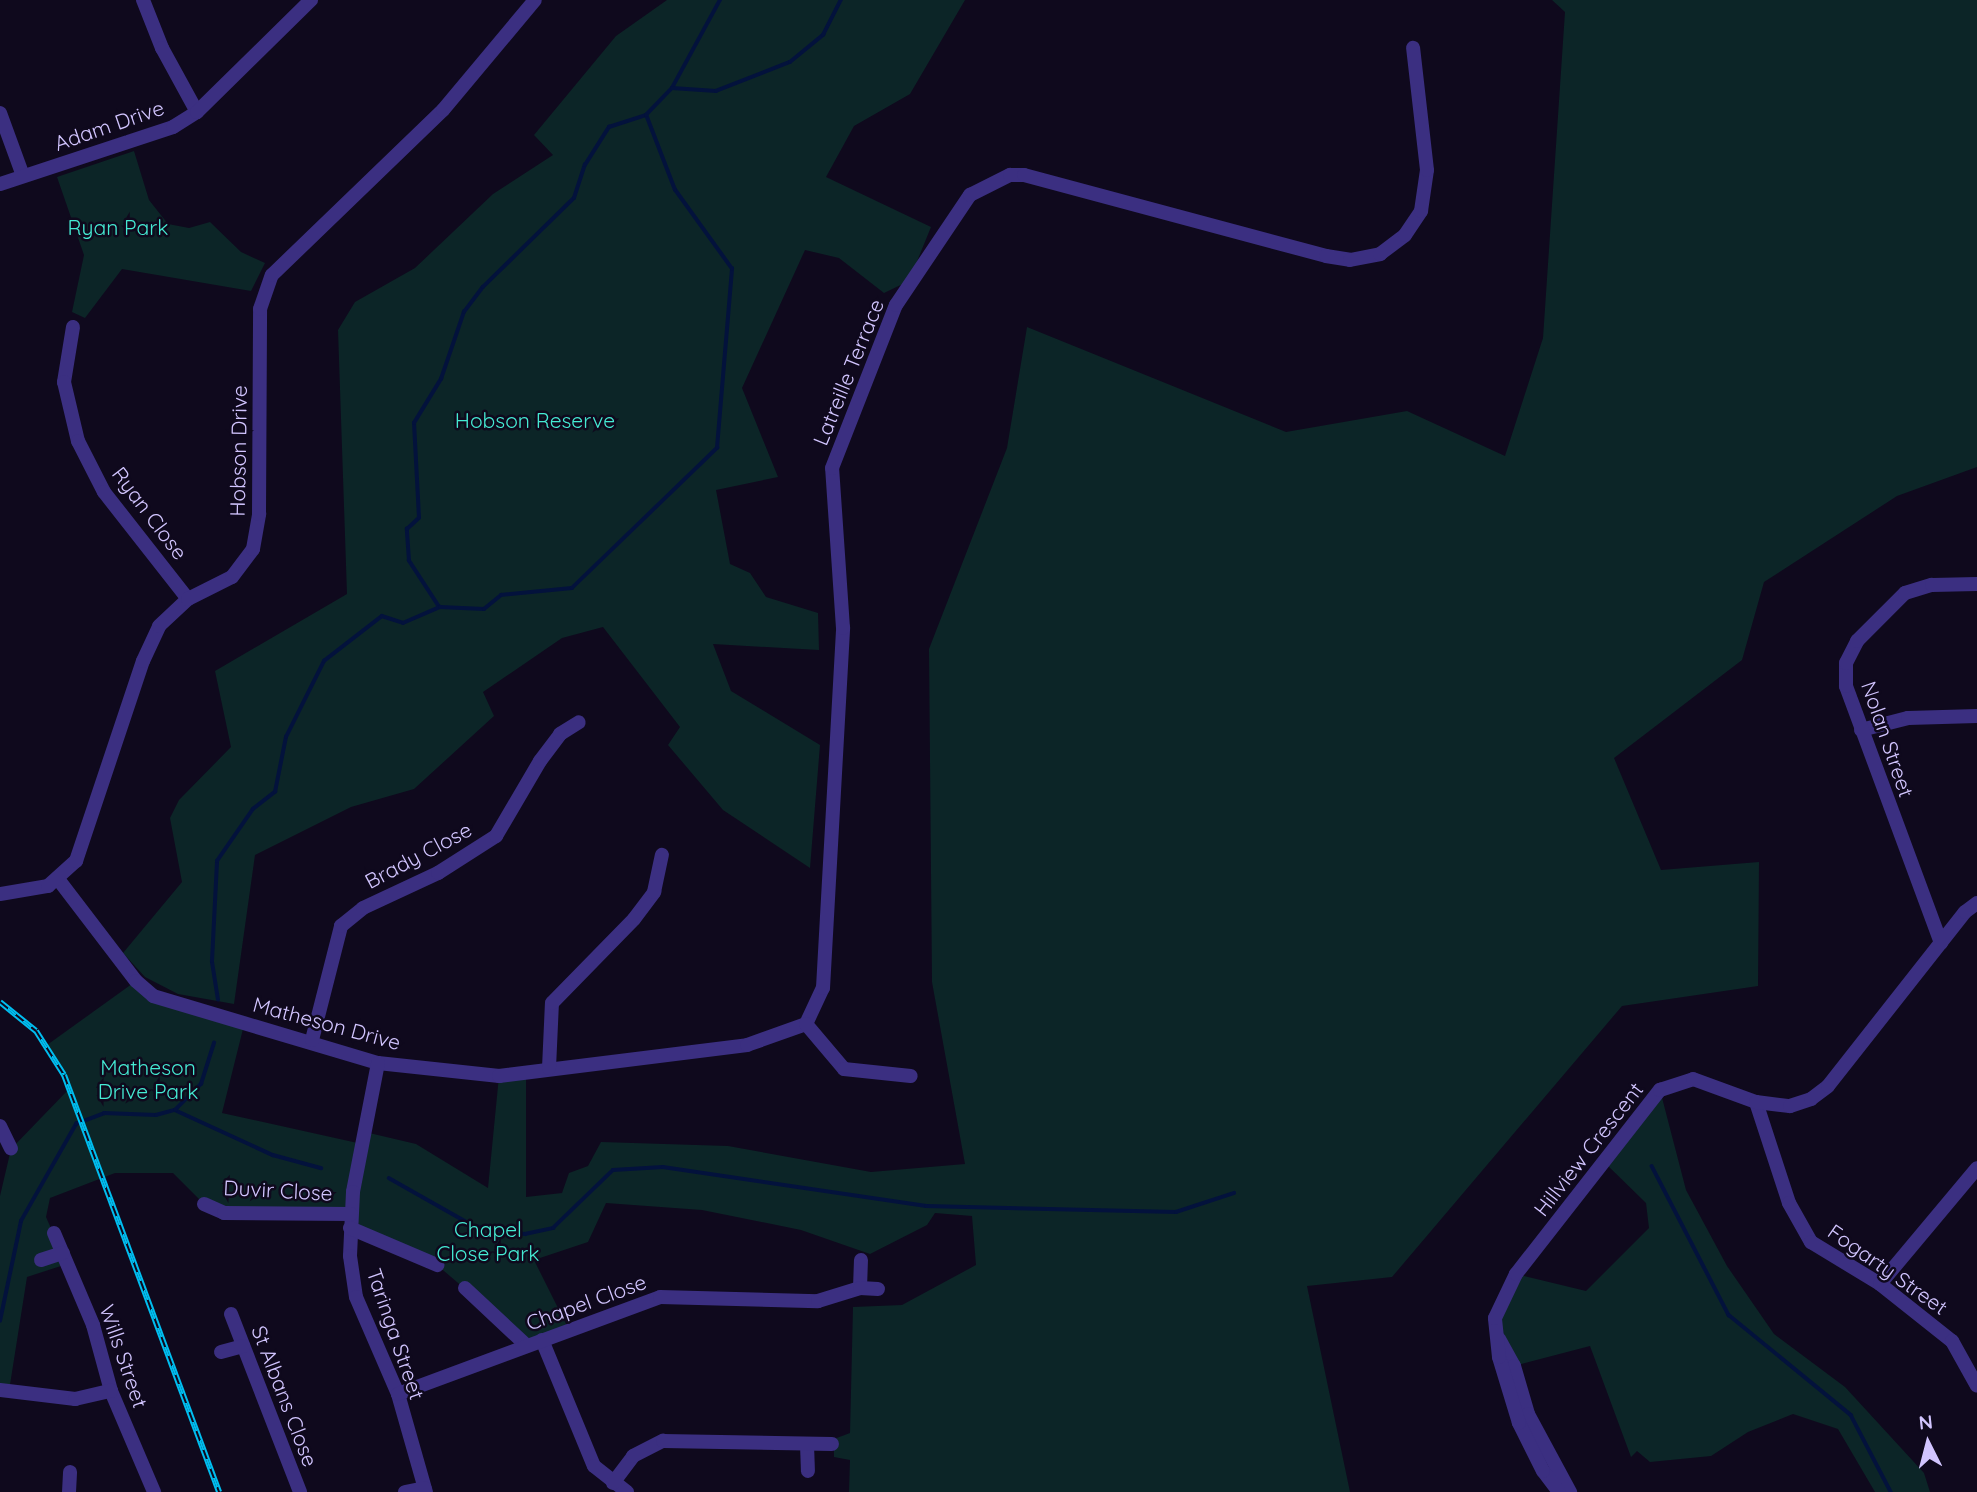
<!DOCTYPE html>
<style>
body{margin:0}
#map{position:relative;width:1977px;height:1492px;overflow:hidden;background:#0f091d;font-family:Quicksand,sans-serif}
div>[style]{position:absolute}
[style*='--x']{left:calc(var(--x)*1px);top:calc(var(--y)*1px);width:calc(var(--w)*1px);rotate:calc(var(--a)*1deg)}
.green>*{inset:0;background:#0c2527}
.stream>*{height:3.5px;margin:-1.75px;padding:0 1.75px;transform-origin:1.75px;border-radius:1.75px;background:#03123c}
.minor>*{height:14px;margin:-7px;padding:0 7px;transform-origin:7px;border-radius:7px;background:#3b2f81}
.rail>*{height:6px;margin-top:-3px;transform-origin:0;background:repeating-linear-gradient(90deg,#0f091d 0 10px,#00bef0 0 20px);box-sizing:border-box;border-block:2px solid #00bef0}
span{translate:-50% -50%;white-space:nowrap;text-align:center;line-height:1.15;-webkit-text-stroke:5px #0f091d;paint-order:stroke}
.street-label{font-size:21px;color:#d2c5ff}
.park-label{font-size:21px;color:#45ebd3}
.north{position:absolute;left:1893px;top:1408px;width:70px;height:70px;-webkit-text-stroke:5px #0f091d;paint-order:stroke;rotate:354deg;font-size:19px;font-weight:700;line-height:28px;text-align:center;color:#d2c5ff}
.north::after{content:'';display:block;margin:auto;width:24px;height:32px;background:#d2c5ff;clip-path:polygon(50% 0,100% 100%,50% 72%,0 100%)}
</style>
<div id="map">
<div class="green">
<div style="clip-path:polygon(667px 0,965px 0,910px 94px,854px 126px,826px 177px,931px 227px,909px 281px,884px 293px,839px 258px,805px 250px,742px 388px,778px 477px,716px 490px,730px 564px,750px 573px,766px 597px,818px 613px,819px 650px,713px 644px,731px 691px,820px 745px,810px 868px,723px 810px,668px 745px,680px 727px,603px 627px,562px 638px,483px 692px,494px 716px,414px 789px,351px 807px,255px 855px,234px 1004px,178px 994px,145px 977px,123px 953px,182px 882px,170px 818px,179px 800px,231px 747px,215px 671px,347px 594px,338px 330px,355px 302px,415px 268px,493px 194px,553px 155px,534px 135px,616px 36px)"></div>
<div style="clip-path:polygon(1552px 0,1977px 0,1977px 467px,1897px 496px,1764px 582px,1742px 660px,1614px 758px,1661px 870px,1759px 862px,1758px 986px,1622px 1006px,1392px 1277px,1307px 1286px,1350px 1492px,849px 1492px,850px 1460px,834px 1457px,834px 1439px,850px 1433px,853px 1307px,902px 1305px,976px 1265px,972px 1216px,935px 1213px,927px 1225px,870px 1254px,801px 1230px,702px 1210px,606px 1203px,588px 1242px,534px 1260px,569px 1330px,526px 1345px,519px 1335px,437px 1265px,366px 1234px,351px 1214px,224px 1213px,204px 1204px,173px 1173px,115px 1173px,50px 1198px,46px 1217px,67px 1264px,27px 1277px,9px 1391px,0 1390px,0 1196px,11px 1149px,68px 1090px,47px 1045px,136px 981px,153px 996px,244px 1025px,222px 1113px,362px 1144px,365px 1132px,416px 1144px,488px 1188px,499px 1076px,526px 1071px,526px 1197px,562px 1193px,569px 1173px,588px 1166px,601px 1142px,728px 1146px,871px 1172px,965px 1164px,932px 982px,929px 649px,1007px 448px,1027px 327px,1286px 432px,1407px 411px,1505px 456px,1543px 338px,1565px 12px)"></div>
<div style="clip-path:polygon(134px 151px,149px 200px,168px 224px,189px 228px,210px 222px,241px 252px,265px 263px,251px 291px,122px 269px,85px 318px,72px 312px,84px 255px,57px 177px)"></div>
<div style="clip-path:polygon(1660px 1090px,1686px 1190px,1727px 1266px,1774px 1334px,1845px 1387px,1924px 1473px,1930px 1492px,1875px 1492px,1838px 1429px,1793px 1414px,1748px 1432px,1711px 1456px,1650px 1462px,1637px 1451px,1631px 1457px,1590px 1346px,1514px 1366px,1495px 1318px,1516px 1274px,1586px 1291px,1649px 1228px,1646px 1203px,1604px 1162px)"></div>
</div>
<div class="stream">
<div style="--x:672;--y:88;--w:100;--a:-61.4"></div>
<div style="--x:439;--y:607;--w:55;--a:-123.1"></div>
<div style="--x:409;--y:561;--w:32;--a:-94"></div>
<div style="--x:407;--y:529;--w:16;--a:-43"></div>
<div style="--x:419;--y:518;--w:95;--a:-93"></div>
<div style="--x:414;--y:423;--w:52;--a:-58.5"></div>
<div style="--x:441;--y:379;--w:71;--a:-71.1"></div>
<div style="--x:464;--y:312;--w:31;--a:-53"></div>
<div style="--x:483;--y:287;--w:127;--a:-44.4"></div>
<div style="--x:574;--y:198;--w:35;--a:-72"></div>
<div style="--x:585;--y:165;--w:45;--a:-57.7"></div>
<div style="--x:609;--y:127;--w:39;--a:-18"></div>
<div style="--x:218;--y:1000;--w:39;--a:-99"></div>
<div style="--x:212;--y:961;--w:100;--a:-87.1"></div>
<div style="--x:217;--y:861;--w:63;--a:-55.3"></div>
<div style="--x:253;--y:809;--w:28;--a:-38"></div>
<div style="--x:275;--y:792;--w:56;--a:-78.7"></div>
<div style="--x:286;--y:737;--w:85;--a:-63.4"></div>
<div style="--x:324;--y:661;--w:73;--a:-37.8"></div>
<div style="--x:382;--y:616;--w:22;--a:18"></div>
<div style="--x:403;--y:623;--w:40;--a:-23.4"></div>
<div style="--x:440;--y:607;--w:44;--a:2.6"></div>
<div style="--x:484;--y:609;--w:22;--a:-39"></div>
<div style="--x:501;--y:595;--w:71;--a:-5.6"></div>
<div style="--x:572;--y:588;--w:202;--a:-44"></div>
<div style="--x:717;--y:448;--w:180;--a:-85.2"></div>
<div style="--x:732;--y:269;--w:97;--a:-125.8"></div>
<div style="--x:675;--y:190;--w:80;--a:-111.1"></div>
<div style="--x:646;--y:115;--w:37;--a:-46"></div>
<div style="--x:672;--y:88;--w:44;--a:3.9"></div>
<div style="--x:716;--y:91;--w:79;--a:-21.4"></div>
<div style="--x:790;--y:62;--w:43;--a:-39.3"></div>
<div style="--x:823;--y:35;--w:39;--a:-63"></div>
<div style="--x:175;--y:1110;--w:108;--a:24.7"></div>
<div style="--x:273;--y:1155;--w:50;--a:15.2"></div>
<div style="--x:1652;--y:1166;--w:168;--a:62.7"></div>
<div style="--x:1729;--y:1315;--w:158;--a:39.3"></div>
<div style="--x:1851;--y:1415;--w:87;--a:62.5"></div>
<div style="--x:389;--y:1178;--w:98;--a:29.5"></div>
<div style="--x:474;--y:1226;--w:52;--a:8.9"></div>
<div style="--x:525;--y:1234;--w:29;--a:-12"></div>
<div style="--x:553;--y:1228;--w:83;--a:-44"></div>
<div style="--x:613;--y:1170;--w:50;--a:-3.4"></div>
<div style="--x:663;--y:1167;--w:266;--a:8.4"></div>
<div style="--x:926;--y:1206;--w:250;--a:1.4"></div>
<div style="--x:1176;--y:1212;--w:61;--a:-18.1"></div>
<div style="--x:0;--y:1321;--w:102;--a:-78.1"></div>
<div style="--x:21;--y:1221;--w:112;--a:-60.4"></div>
<div style="--x:76;--y:1124;--w:30;--a:-21"></div>
<div style="--x:104;--y:1113;--w:52;--a:2.2"></div>
<div style="--x:156;--y:1115;--w:20;--a:-15"></div>
<div style="--x:175;--y:1110;--w:37;--a:-45"></div>
<div style="--x:201;--y:1084;--w:43;--a:-72.4"></div>
</div>
<div class="minor">
<div style="--x:143;--y:0;--w:52;--a:68.4"></div>
<div style="--x:162;--y:48;--w:73;--a:61.3"></div>
<div style="--x:0;--y:113;--w:67;--a:69.9"></div>
<div style="--x:0;--y:184;--w:182;--a:-18.2"></div>
<div style="--x:173;--y:127;--w:28;--a:-32"></div>
<div style="--x:197;--y:112;--w:160;--a:-44.5"></div>
<div style="--x:73;--y:327;--w:56;--a:99.3"></div>
<div style="--x:64;--y:382;--w:61;--a:76.7"></div>
<div style="--x:78;--y:441;--w:57;--a:63"></div>
<div style="--x:104;--y:492;--w:136;--a:51.9"></div>
<div style="--x:1861;--y:730;--w:49;--a:-14.3"></div>
<div style="--x:1908;--y:718;--w:69;--a:-1.7"></div>
<div style="--x:58;--y:879;--w:128;--a:52.6"></div>
<div style="--x:136;--y:981;--w:23;--a:41"></div>
<div style="--x:153;--y:996;--w:235;--a:16.6"></div>
<div style="--x:378;--y:1063;--w:122;--a:6.1"></div>
<div style="--x:499;--y:1076;--w:250;--a:-7.1"></div>
<div style="--x:747;--y:1045;--w:63;--a:-19.6"></div>
<div style="--x:0;--y:894;--w:49;--a:-9.5"></div>
<div style="--x:48;--y:886;--w:38;--a:-42"></div>
<div style="--x:76;--y:861;--w:211;--a:-71.5"></div>
<div style="--x:143;--y:661;--w:38;--a:-65"></div>
<div style="--x:159;--y:626;--w:40;--a:-43"></div>
<div style="--x:188;--y:599;--w:49;--a:-26.6"></div>
<div style="--x:232;--y:577;--w:35;--a:-53"></div>
<div style="--x:253;--y:549;--w:36;--a:-80"></div>
<div style="--x:259;--y:514;--w:205;--a:-89.7"></div>
<div style="--x:260;--y:309;--w:36;--a:-71"></div>
<div style="--x:272;--y:275;--w:238;--a:-44"></div>
<div style="--x:443;--y:110;--w:143;--a:-50.1"></div>
<div style="--x:1941;--y:943;--w:274;--a:-110.3"></div>
<div style="--x:1846;--y:686;--w:23;--a:-90"></div>
<div style="--x:1846;--y:663;--w:25;--a:-63"></div>
<div style="--x:1857;--y:641;--w:68;--a:-45"></div>
<div style="--x:1905;--y:593;--w:28;--a:-17"></div>
<div style="--x:1932;--y:585;--w:45;--a:-1.3"></div>
<div style="--x:806;--y:1024;--w:40;--a:-65"></div>
<div style="--x:823;--y:988;--w:361;--a:-86.8"></div>
<div style="--x:843;--y:628;--w:160;--a:-93.9"></div>
<div style="--x:832;--y:468;--w:175;--a:-68.6"></div>
<div style="--x:896;--y:305;--w:133;--a:-56.1"></div>
<div style="--x:970;--y:195;--w:45;--a:-26.6"></div>
<div style="--x:1010;--y:175;--w:14;--a:0"></div>
<div style="--x:1024;--y:175;--w:313;--a:15"></div>
<div style="--x:1326;--y:256;--w:24;--a:9"></div>
<div style="--x:1350;--y:260;--w:31;--a:-11"></div>
<div style="--x:1380;--y:254;--w:31;--a:-37"></div>
<div style="--x:1405;--y:235;--w:29;--a:-56"></div>
<div style="--x:1421;--y:211;--w:41;--a:-81.7"></div>
<div style="--x:1427;--y:170;--w:123;--a:-96.5"></div>
<div style="--x:806;--y:1024;--w:59;--a:49.8"></div>
<div style="--x:844;--y:1069;--w:67;--a:6"></div>
<div style="--x:312;--y:1040;--w:118;--a:-75.7"></div>
<div style="--x:341;--y:926;--w:28;--a:-39"></div>
<div style="--x:363;--y:908;--w:83;--a:-25"></div>
<div style="--x:438;--y:873;--w:69;--a:-32.5"></div>
<div style="--x:496;--y:836;--w:87;--a:-59.6"></div>
<div style="--x:540;--y:761;--w:34;--a:-53"></div>
<div style="--x:560;--y:734;--w:22;--a:-32"></div>
<div style="--x:378;--y:1063;--w:131;--a:101"></div>
<div style="--x:353;--y:1192;--w:64;--a:92.7"></div>
<div style="--x:350;--y:1256;--w:41;--a:81.7"></div>
<div style="--x:356;--y:1297;--w:106;--a:66.6"></div>
<div style="--x:398;--y:1394;--w:102;--a:74.1"></div>
<div style="--x:549;--y:1068;--w:65;--a:-87.4"></div>
<div style="--x:552;--y:1003;--w:117;--a:-45.7"></div>
<div style="--x:634;--y:919;--w:34;--a:-53"></div>
<div style="--x:654;--y:892;--w:38;--a:-78"></div>
<div style="--x:1756;--y:1102;--w:106;--a:71.9"></div>
<div style="--x:1789;--y:1203;--w:45;--a:60.6"></div>
<div style="--x:1811;--y:1242;--w:81;--a:31.3"></div>
<div style="--x:1880;--y:1284;--w:92;--a:38.4"></div>
<div style="--x:1952;--y:1341;--w:51;--a:60.9"></div>
<div style="--x:0;--y:1126;--w:25;--a:64"></div>
<div style="--x:204;--y:1204;--w:22;--a:24"></div>
<div style="--x:224;--y:1213;--w:127;--a:0.5"></div>
<div style="--x:350;--y:1228;--w:95;--a:23"></div>
<div style="--x:54;--y:1233;--w:100;--a:67"></div>
<div style="--x:93;--y:1325;--w:68;--a:74.7"></div>
<div style="--x:111;--y:1391;--w:110;--a:66.9"></div>
<div style="--x:41;--y:1260;--w:23;--a:-18"></div>
<div style="--x:1880;--y:1284;--w:151;--a:-50.1"></div>
<div style="--x:465;--y:1288;--w:83;--a:43.1"></div>
<div style="--x:860;--y:1288;--w:28;--a:-88"></div>
<div style="--x:231;--y:1314;--w:191;--a:68.8"></div>
<div style="--x:1499;--y:1339;--w:31;--a:61"></div>
<div style="--x:1514;--y:1366;--w:50;--a:73.7"></div>
<div style="--x:1528;--y:1414;--w:89;--a:61.7"></div>
<div style="--x:542;--y:1340;--w:136;--a:67.6"></div>
<div style="--x:594;--y:1466;--w:42;--a:38.2"></div>
<div style="--x:221;--y:1352;--w:23;--a:-15"></div>
<div style="--x:0;--y:1390;--w:76;--a:6.8"></div>
<div style="--x:75;--y:1399;--w:37;--a:-13"></div>
<div style="--x:398;--y:1394;--w:279;--a:-20.3"></div>
<div style="--x:660;--y:1297;--w:158;--a:1.5"></div>
<div style="--x:818;--y:1301;--w:44;--a:-17.2"></div>
<div style="--x:860;--y:1288;--w:18;--a:3"></div>
<div style="--x:807;--y:1444;--w:27;--a:88"></div>
<div style="--x:613;--y:1483;--w:34;--a:-53"></div>
<div style="--x:633;--y:1456;--w:34;--a:-27"></div>
<div style="--x:663;--y:1441;--w:169;--a:1"></div>
<div style="--x:69;--y:1492;--w:20;--a:-87"></div>
<div style="--x:405;--y:1492;--w:20;--a:-11"></div>
<div style="--x:1559;--y:1492;--w:26;--a:-127"></div>
<div style="--x:1543;--y:1471;--w:54;--a:-116.6"></div>
<div style="--x:1519;--y:1423;--w:69;--a:-106.9"></div>
<div style="--x:1499;--y:1357;--w:39;--a:-96"></div>
<div style="--x:1495;--y:1318;--w:49;--a:-64.5"></div>
<div style="--x:1516;--y:1274;--w:234;--a:-52"></div>
<div style="--x:1660;--y:1090;--w:35;--a:-18"></div>
<div style="--x:1693;--y:1079;--w:67;--a:20.1"></div>
<div style="--x:1756;--y:1102;--w:34;--a:7"></div>
<div style="--x:1790;--y:1106;--w:22;--a:-18"></div>
<div style="--x:1811;--y:1099;--w:21;--a:-37"></div>
<div style="--x:1828;--y:1086;--w:221;--a:-51.8"></div>
<div style="--x:1965;--y:912;--w:15;--a:-37"></div>
</div>
<div class="rail">
<div style="--x:0;--y:1002;--w:46;--a:38.9"></div>
<div style="--x:36;--y:1031;--w:52;--a:57.5"></div>
<div style="--x:64;--y:1075;--w:445;--a:69.6"></div>
</div>
<div class="street-label">
<span style="left:109px;top:125px;rotate:-19deg">Adam Drive</span>
<span style="left:848px;top:372px;rotate:-68deg">Latreille Terrace</span>
<span style="left:238px;top:451px;rotate:-89deg">Hobson Drive</span>
<span style="left:150px;top:513px;rotate:53deg">Ryan Close</span>
<span style="left:1888px;top:739px;rotate:71deg">Nolan Street</span>
<span style="left:418px;top:855px;rotate:-28deg">Brady Close</span>
<span style="left:327px;top:1023px;rotate:15deg">Matheson Drive</span>
<span style="left:1588px;top:1149px;rotate:-52deg">Hillview Crescent</span>
<span style="left:278px;top:1190px;rotate:3deg">Duvir Close</span>
<span style="left:1888px;top:1269px;rotate:35deg">Fogarty Street</span>
<span style="left:586px;top:1302px;rotate:-20deg">Chapel Close</span>
<span style="left:396px;top:1334px;rotate:71deg">Taringa Street</span>
<span style="left:124px;top:1356px;rotate:71deg">Wills Street</span>
<span style="left:285px;top:1396px;rotate:69deg">St Albans Close</span>
</div>
<div class="park-label">
<span style="left:118px;top:227px">Ryan Park</span>
<span style="left:535px;top:420px">Hobson Reserve</span>
<span style="left:148px;top:1079px">Matheson<br>Drive Park</span>
<span style="left:488px;top:1241px">Chapel<br>Close Park</span>
</div>
<div class="north">N</div>
</div>
